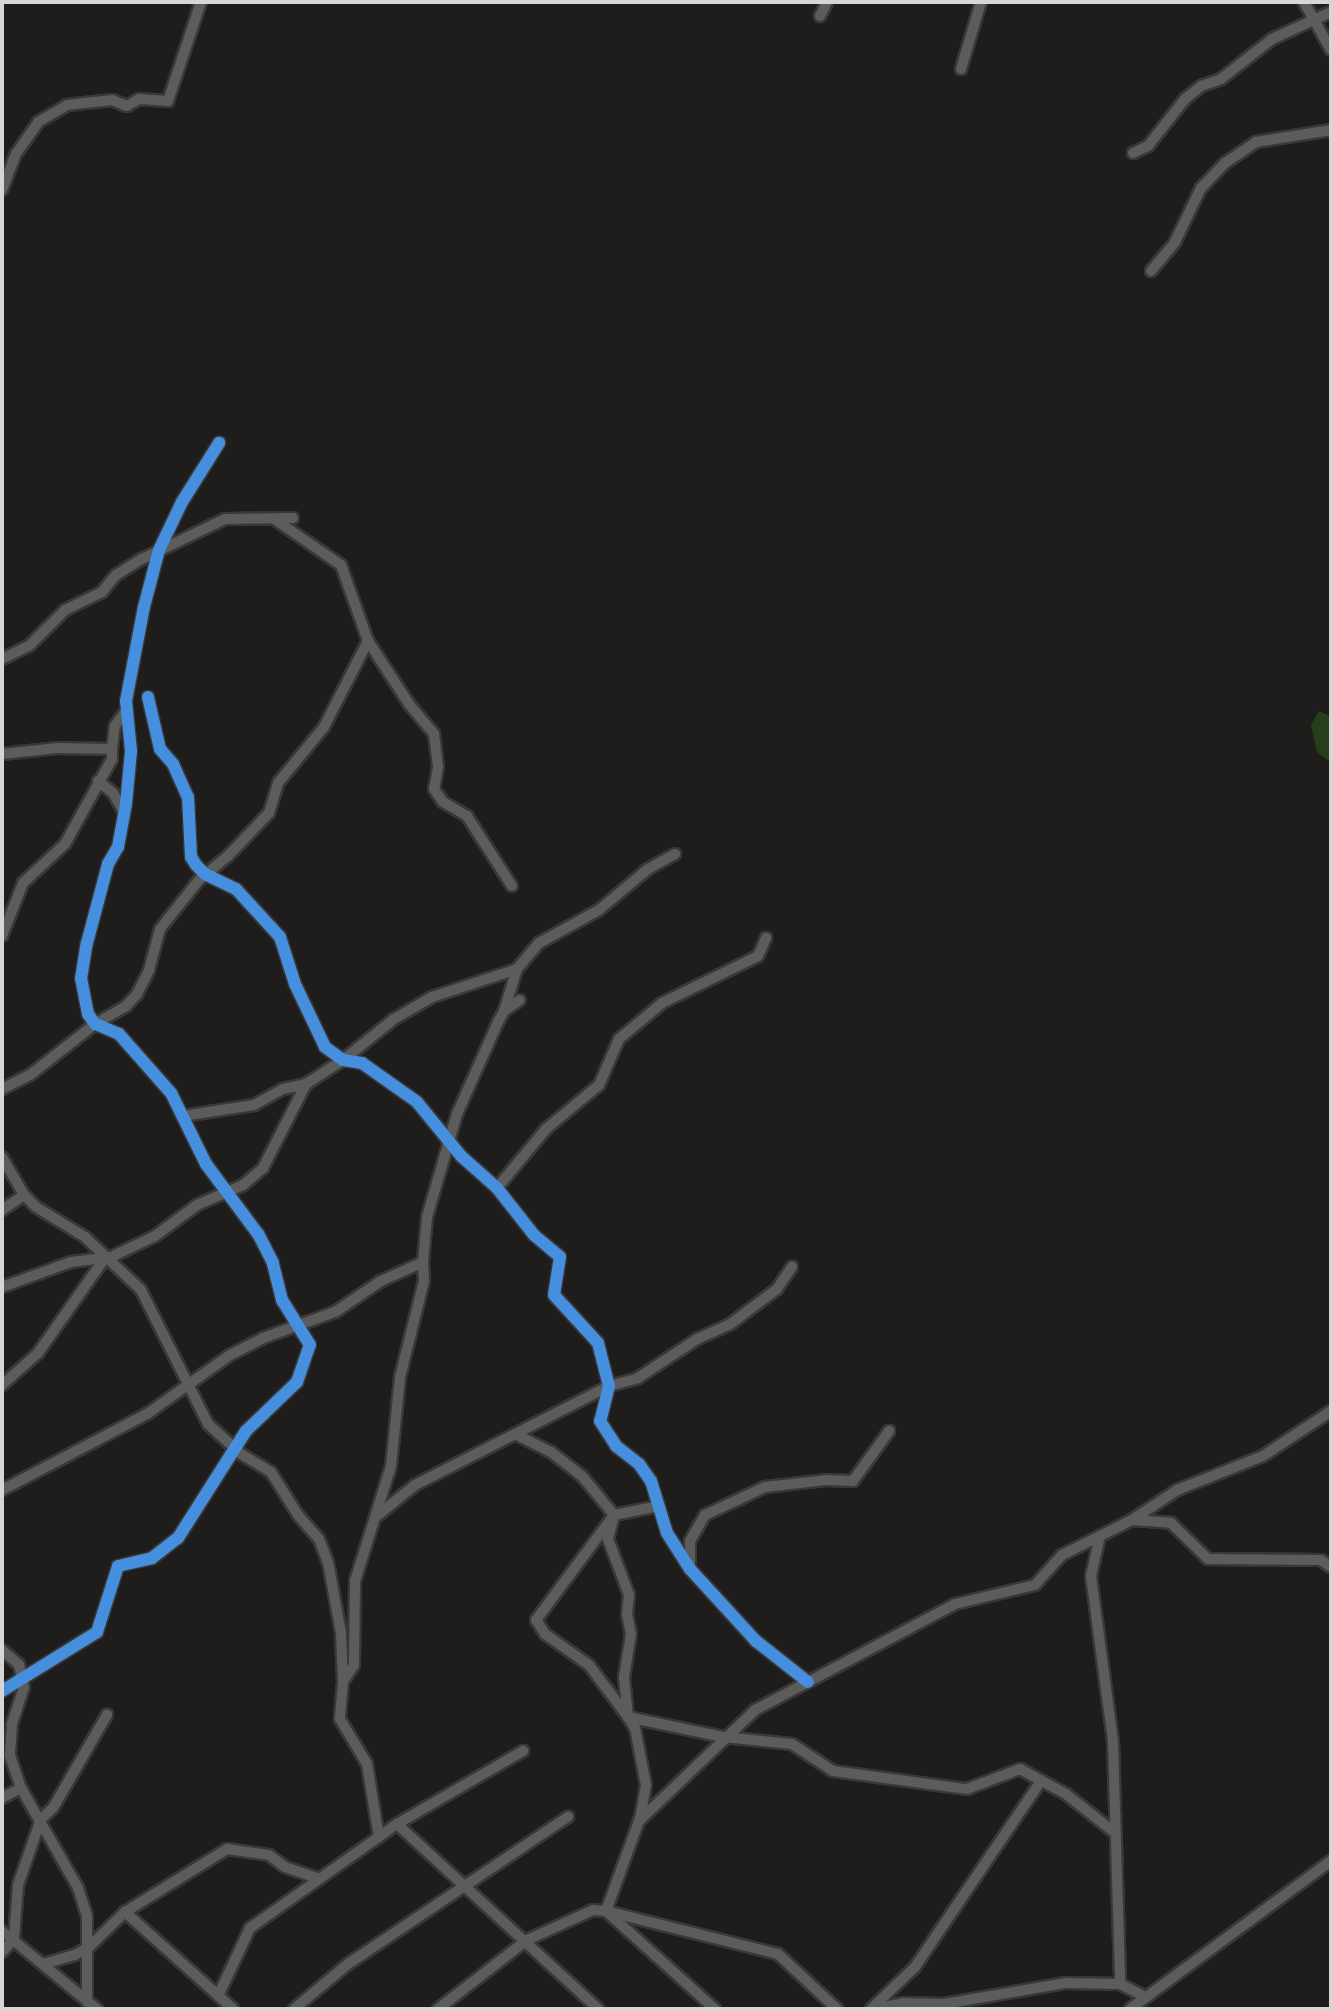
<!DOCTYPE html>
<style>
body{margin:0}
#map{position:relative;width:1333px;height:2011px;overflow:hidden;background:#1e1d1c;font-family:"Open Sans",sans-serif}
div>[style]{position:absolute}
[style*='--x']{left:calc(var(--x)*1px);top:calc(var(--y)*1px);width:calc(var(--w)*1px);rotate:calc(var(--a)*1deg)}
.green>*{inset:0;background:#263f1b}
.roads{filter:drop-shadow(2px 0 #393837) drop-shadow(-2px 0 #393837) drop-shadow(0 2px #393837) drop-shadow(0 -2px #393837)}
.street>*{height:10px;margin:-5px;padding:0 5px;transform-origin:5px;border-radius:5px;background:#5c5c5b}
.cycleway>*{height:12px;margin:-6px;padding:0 6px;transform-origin:6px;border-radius:6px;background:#468fdf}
span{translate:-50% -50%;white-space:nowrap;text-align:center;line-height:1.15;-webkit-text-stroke:7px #080807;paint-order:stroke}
.frame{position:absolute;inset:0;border:4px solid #d7d6d4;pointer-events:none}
</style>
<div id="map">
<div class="green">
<div style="clip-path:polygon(1319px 711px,1331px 717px,1331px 763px,1317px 752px,1311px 725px)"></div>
</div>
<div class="roads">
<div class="street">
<div style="--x:1304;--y:2;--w:55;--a:60.6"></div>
<div style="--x:820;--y:16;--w:16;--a:-63"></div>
<div style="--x:961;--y:69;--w:70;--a:-73.4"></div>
<div style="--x:1133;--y:153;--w:17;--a:-25"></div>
<div style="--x:1148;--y:146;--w:60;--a:-51.8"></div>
<div style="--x:1185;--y:99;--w:21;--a:-39"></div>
<div style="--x:1201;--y:86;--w:21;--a:-19"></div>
<div style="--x:1221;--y:79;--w:65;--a:-38.1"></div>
<div style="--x:1272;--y:39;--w:65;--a:-24.6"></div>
<div style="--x:2;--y:190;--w:39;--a:-69"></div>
<div style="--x:16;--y:154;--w:39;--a:-55"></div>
<div style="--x:38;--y:122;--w:34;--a:-30"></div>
<div style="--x:67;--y:105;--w:45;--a:-6.3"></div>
<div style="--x:112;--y:100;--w:16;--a:22"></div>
<div style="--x:127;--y:106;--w:14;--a:-30"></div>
<div style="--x:139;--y:99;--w:29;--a:4"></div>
<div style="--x:168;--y:101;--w:104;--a:-71.6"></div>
<div style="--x:1151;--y:271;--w:38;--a:-50"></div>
<div style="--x:1175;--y:242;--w:60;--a:-64.3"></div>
<div style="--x:1201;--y:188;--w:35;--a:-46"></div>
<div style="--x:1225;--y:163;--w:37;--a:-34"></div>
<div style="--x:1256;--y:142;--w:76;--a:-9.1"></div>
<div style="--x:274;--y:519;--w:81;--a:34.5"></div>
<div style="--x:341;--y:565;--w:81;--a:70.4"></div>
<div style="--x:368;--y:641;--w:75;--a:56.9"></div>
<div style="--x:409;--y:704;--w:39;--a:50"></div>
<div style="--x:434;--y:734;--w:33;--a:83"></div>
<div style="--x:438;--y:767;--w:22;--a:100"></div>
<div style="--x:434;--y:789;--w:16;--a:55"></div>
<div style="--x:443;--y:802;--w:28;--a:30"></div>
<div style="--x:467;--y:816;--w:83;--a:57.3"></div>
<div style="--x:2;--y:659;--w:30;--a:-26"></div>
<div style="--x:29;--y:646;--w:51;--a:-45"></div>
<div style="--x:65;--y:610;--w:41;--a:-25.9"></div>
<div style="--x:102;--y:592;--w:22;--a:-51"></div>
<div style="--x:116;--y:575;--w:31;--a:-32"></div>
<div style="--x:142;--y:559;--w:92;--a:-25.7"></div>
<div style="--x:225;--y:519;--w:68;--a:-0.8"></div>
<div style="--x:148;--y:697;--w:53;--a:77"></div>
<div style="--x:160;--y:749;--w:20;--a:49"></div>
<div style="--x:173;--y:764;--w:36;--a:66"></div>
<div style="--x:188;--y:797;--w:60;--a:87.1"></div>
<div style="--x:191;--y:857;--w:9;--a:58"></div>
<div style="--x:196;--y:865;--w:13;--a:45"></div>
<div style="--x:205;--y:874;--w:34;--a:26"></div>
<div style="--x:236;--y:889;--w:65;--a:47.5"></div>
<div style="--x:280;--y:937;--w:49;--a:72.3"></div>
<div style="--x:295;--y:984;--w:70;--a:64.5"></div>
<div style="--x:325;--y:1047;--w:22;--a:36"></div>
<div style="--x:343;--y:1060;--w:19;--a:9"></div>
<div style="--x:362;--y:1063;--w:67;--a:35.3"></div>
<div style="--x:417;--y:1102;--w:70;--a:50.8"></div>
<div style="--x:461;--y:1156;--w:48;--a:41.6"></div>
<div style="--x:497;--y:1188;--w:60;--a:51.8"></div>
<div style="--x:534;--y:1235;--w:34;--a:40"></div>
<div style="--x:560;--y:1257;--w:38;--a:99"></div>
<div style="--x:554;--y:1295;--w:65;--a:47.5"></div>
<div style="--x:598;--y:1343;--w:44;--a:75.7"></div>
<div style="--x:609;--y:1386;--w:36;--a:104"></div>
<div style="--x:600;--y:1421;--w:30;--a:57"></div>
<div style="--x:616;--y:1446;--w:29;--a:38"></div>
<div style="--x:639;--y:1464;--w:21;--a:55"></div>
<div style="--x:651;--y:1481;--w:54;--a:72.9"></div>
<div style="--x:667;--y:1533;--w:43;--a:57.4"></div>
<div style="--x:690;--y:1569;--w:98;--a:47.5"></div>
<div style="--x:756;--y:1641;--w:66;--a:38.3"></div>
<div style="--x:2;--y:754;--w:56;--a:-6.1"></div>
<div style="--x:58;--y:748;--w:54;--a:1.1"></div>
<div style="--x:112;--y:749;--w:23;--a:-83"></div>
<div style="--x:115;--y:726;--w:19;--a:-54"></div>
<div style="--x:98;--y:781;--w:19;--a:39"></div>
<div style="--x:113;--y:793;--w:22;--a:60"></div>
<div style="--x:2;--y:936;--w:57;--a:-68.4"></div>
<div style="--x:23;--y:883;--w:57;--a:-42.9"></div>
<div style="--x:65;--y:844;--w:97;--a:-61.1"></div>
<div style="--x:112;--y:759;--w:10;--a:-90"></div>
<div style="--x:504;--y:1011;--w:44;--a:-72.8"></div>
<div style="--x:2;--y:1089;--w:31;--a:-27"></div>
<div style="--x:30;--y:1075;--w:83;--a:-38.1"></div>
<div style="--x:95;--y:1024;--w:36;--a:-30"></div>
<div style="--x:126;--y:1006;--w:16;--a:-47"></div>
<div style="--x:137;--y:994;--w:27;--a:-63"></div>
<div style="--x:149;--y:970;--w:42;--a:-75"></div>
<div style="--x:160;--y:929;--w:63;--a:-51.5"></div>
<div style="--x:199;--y:880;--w:38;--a:-40"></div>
<div style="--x:228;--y:856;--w:59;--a:-46.4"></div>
<div style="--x:269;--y:813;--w:31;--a:-73"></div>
<div style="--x:278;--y:783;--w:72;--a:-50.6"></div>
<div style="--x:324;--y:727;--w:97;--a:-62.9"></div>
<div style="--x:183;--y:1116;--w:72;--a:-8.8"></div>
<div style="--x:254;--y:1105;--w:33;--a:-29"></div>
<div style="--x:283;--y:1089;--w:24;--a:-12"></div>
<div style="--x:306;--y:1084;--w:44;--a:-33"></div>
<div style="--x:343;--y:1060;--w:65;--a:-38.8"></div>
<div style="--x:394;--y:1019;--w:44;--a:-30.1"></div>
<div style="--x:432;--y:997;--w:89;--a:-18.2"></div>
<div style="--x:517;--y:969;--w:34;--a:-50"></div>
<div style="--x:539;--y:943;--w:68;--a:-28.8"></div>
<div style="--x:599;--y:910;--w:64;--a:-39.9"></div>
<div style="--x:648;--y:869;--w:31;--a:-29"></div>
<div style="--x:2;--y:1157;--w:44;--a:59.9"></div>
<div style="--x:24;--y:1195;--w:17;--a:45"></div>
<div style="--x:36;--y:1207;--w:57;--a:31.5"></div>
<div style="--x:85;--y:1237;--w:77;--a:43.4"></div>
<div style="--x:141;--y:1290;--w:150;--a:63.4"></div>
<div style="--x:208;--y:1424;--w:45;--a:42.3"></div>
<div style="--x:241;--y:1454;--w:35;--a:31"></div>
<div style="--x:271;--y:1472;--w:51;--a:57.9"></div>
<div style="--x:298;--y:1515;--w:32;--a:49"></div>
<div style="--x:319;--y:1539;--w:25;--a:69"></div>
<div style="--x:328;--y:1562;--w:72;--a:79.6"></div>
<div style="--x:341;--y:1633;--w:49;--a:87.7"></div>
<div style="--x:343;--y:1682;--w:37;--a:95"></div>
<div style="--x:340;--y:1719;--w:52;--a:59"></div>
<div style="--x:367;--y:1764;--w:74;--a:80.7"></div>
<div style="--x:497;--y:1188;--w:77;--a:-50.3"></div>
<div style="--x:546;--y:1129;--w:69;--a:-39.7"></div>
<div style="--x:599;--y:1085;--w:50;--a:-66.5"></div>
<div style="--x:619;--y:1039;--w:56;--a:-39.9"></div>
<div style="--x:662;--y:1003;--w:107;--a:-26.1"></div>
<div style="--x:758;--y:956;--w:20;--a:-66"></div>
<div style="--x:2;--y:1210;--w:27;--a:-34"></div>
<div style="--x:2;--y:1287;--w:73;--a:-19.9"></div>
<div style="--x:71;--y:1262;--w:40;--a:-7.1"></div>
<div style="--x:111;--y:1257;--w:49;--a:-25.5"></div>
<div style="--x:155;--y:1236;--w:52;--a:-36.4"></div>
<div style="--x:197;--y:1205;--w:50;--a:-23.5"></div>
<div style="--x:243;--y:1185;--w:26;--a:-40"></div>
<div style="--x:263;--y:1168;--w:94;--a:-62.9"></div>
<div style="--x:2;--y:1385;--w:48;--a:-41.6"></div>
<div style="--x:38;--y:1353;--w:116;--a:-54.8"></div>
<div style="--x:515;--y:1434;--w:40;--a:26.6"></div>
<div style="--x:551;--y:1452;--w:39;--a:38"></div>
<div style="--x:582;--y:1476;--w:50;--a:50.6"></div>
<div style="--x:2;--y:1490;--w:164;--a:-27.7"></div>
<div style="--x:147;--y:1414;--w:102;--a:-35.4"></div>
<div style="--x:230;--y:1355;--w:37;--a:-27"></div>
<div style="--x:263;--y:1338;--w:77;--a:-19.9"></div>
<div style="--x:335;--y:1312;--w:55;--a:-34"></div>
<div style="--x:381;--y:1281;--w:46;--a:-24.3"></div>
<div style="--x:423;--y:1262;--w:45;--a:-84.9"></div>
<div style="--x:427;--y:1217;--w:107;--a:-73.8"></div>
<div style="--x:457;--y:1114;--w:101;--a:-66"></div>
<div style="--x:498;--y:1022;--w:13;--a:-61"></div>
<div style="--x:504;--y:1011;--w:19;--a:-35"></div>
<div style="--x:659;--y:1506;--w:46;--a:168.7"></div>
<div style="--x:614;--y:1515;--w:131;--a:126.6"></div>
<div style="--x:536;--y:1620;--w:17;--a:57"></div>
<div style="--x:545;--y:1634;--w:54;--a:35.2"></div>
<div style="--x:589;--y:1665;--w:65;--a:53.1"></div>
<div style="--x:628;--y:1717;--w:97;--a:11.9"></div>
<div style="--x:723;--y:1737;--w:69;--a:5.8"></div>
<div style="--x:792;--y:1744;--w:49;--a:33.4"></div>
<div style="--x:833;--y:1771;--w:135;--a:7.7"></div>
<div style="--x:967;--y:1789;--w:57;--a:-20.7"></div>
<div style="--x:1020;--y:1769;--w:52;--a:28.5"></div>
<div style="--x:1066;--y:1794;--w:61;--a:38.4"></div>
<div style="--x:378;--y:1515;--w:48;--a:-39"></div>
<div style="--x:415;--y:1485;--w:218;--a:-27"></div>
<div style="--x:609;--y:1386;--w:30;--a:-15"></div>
<div style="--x:638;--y:1378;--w:71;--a:-33.5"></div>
<div style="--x:697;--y:1339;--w:35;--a:-24"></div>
<div style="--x:729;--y:1325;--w:60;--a:-36.9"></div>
<div style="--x:777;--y:1289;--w:27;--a:-56"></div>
<div style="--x:613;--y:1520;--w:20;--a:105"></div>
<div style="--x:608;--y:1539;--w:60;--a:69.4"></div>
<div style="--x:629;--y:1595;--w:19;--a:96"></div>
<div style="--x:627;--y:1614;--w:20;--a:79"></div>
<div style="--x:631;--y:1634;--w:44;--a:99.2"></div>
<div style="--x:624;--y:1677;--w:40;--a:84.3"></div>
<div style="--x:628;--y:1717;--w:13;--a:58"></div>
<div style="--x:635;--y:1728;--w:58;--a:79.1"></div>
<div style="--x:646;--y:1785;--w:35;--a:100"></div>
<div style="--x:1132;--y:1520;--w:39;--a:4"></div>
<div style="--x:1171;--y:1523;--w:52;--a:44.2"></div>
<div style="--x:1208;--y:1559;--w:113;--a:0.5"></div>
<div style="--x:1321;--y:1560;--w:12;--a:35"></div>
<div style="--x:1100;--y:1536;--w:41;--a:102.7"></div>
<div style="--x:1091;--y:1576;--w:166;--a:82.4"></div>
<div style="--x:1113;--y:1741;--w:243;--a:88.3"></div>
<div style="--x:690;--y:1567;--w:26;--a:-90"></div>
<div style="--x:690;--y:1541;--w:30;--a:-60"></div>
<div style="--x:705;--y:1515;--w:66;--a:-25"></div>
<div style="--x:765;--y:1487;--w:61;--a:-6.5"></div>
<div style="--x:826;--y:1480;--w:27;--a:2"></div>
<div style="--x:853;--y:1481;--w:62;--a:-54.2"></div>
<div style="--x:2;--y:1650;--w:23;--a:41"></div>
<div style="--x:19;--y:1665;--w:23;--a:77"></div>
<div style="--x:24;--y:1687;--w:40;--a:108"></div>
<div style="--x:12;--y:1725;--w:31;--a:94"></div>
<div style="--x:10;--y:1756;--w:34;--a:71"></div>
<div style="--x:21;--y:1788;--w:115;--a:60.3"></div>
<div style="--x:78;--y:1888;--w:29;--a:72"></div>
<div style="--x:87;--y:1916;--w:86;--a:90"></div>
<div style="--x:344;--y:1680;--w:18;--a:-56"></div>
<div style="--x:354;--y:1665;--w:84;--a:-89.3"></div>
<div style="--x:355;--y:1581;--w:121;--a:-72.6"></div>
<div style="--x:391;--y:1466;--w:89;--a:-84.2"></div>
<div style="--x:400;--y:1377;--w:99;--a:-76"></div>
<div style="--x:424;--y:1281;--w:19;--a:-93"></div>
<div style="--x:2;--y:1691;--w:112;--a:-31.8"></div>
<div style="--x:97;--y:1632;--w:69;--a:-72.3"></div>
<div style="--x:118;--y:1566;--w:35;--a:-13"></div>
<div style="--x:152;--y:1558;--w:33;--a:-38"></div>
<div style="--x:178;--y:1538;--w:127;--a:-57.6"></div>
<div style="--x:246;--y:1431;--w:71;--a:-43.9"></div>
<div style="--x:297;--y:1382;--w:39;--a:-71"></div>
<div style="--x:310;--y:1345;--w:53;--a:-121.9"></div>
<div style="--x:282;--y:1300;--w:38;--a:-104"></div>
<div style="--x:273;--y:1263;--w:33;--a:-117"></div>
<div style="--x:258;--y:1234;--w:87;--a:-126.6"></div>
<div style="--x:206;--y:1164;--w:79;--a:-116.2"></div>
<div style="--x:171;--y:1093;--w:79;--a:-131.4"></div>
<div style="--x:119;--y:1034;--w:26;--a:-157"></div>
<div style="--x:95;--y:1024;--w:12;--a:-125"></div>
<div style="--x:88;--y:1014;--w:36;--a:-101"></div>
<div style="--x:81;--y:979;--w:36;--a:-81"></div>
<div style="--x:87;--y:943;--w:82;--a:-75.1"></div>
<div style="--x:108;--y:864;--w:20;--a:-60"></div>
<div style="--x:118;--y:847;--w:44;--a:-79.5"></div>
<div style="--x:126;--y:804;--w:53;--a:-84.6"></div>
<div style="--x:131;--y:751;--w:50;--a:-95.7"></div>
<div style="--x:126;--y:701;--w:96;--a:-79.2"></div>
<div style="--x:144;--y:607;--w:59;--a:-75.3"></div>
<div style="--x:159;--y:550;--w:53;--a:-64.4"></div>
<div style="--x:182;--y:502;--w:70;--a:-57.9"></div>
<div style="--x:2;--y:1798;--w:21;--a:-28"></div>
<div style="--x:397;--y:1824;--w:273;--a:42.6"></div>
<div style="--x:125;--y:1912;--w:145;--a:41.9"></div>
<div style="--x:2;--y:1931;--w:123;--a:39.4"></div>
<div style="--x:2;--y:1952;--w:18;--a:-47"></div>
<div style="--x:14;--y:1939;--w:54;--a:-85.8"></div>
<div style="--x:18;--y:1885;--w:70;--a:-70.8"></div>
<div style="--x:41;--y:1819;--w:16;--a:-43"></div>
<div style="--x:53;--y:1808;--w:108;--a:-59.9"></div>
<div style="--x:43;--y:1964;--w:33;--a:-16"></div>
<div style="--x:75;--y:1955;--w:16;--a:-30"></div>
<div style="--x:89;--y:1947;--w:50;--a:-44.2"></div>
<div style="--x:125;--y:1912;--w:120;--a:-31.7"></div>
<div style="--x:227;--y:1849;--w:42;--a:8.1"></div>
<div style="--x:269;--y:1855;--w:20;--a:37"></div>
<div style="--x:285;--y:1867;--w:36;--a:19"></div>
<div style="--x:219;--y:1994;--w:73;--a:-64.8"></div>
<div style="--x:250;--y:1928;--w:180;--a:-35.3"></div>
<div style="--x:397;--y:1824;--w:146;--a:-30.1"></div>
<div style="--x:294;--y:2009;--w:70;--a:-39.8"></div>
<div style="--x:348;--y:1964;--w:265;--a:-33.8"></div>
<div style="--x:438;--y:2009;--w:113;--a:-37.8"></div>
<div style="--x:527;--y:1940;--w:72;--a:-24.4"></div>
<div style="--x:593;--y:1910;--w:13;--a:4"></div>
<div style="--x:606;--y:1911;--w:147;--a:42"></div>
<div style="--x:837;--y:2009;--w:81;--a:-137"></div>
<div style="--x:778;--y:1954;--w:177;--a:-166"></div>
<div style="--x:606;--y:1911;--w:96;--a:-69.9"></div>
<div style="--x:639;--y:1821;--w:161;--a:-43.7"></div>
<div style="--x:755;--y:1710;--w:226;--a:-27.9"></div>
<div style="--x:955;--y:1604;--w:82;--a:-13.4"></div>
<div style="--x:1035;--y:1585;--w:40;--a:-48"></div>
<div style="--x:1062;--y:1555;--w:78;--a:-26.6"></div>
<div style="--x:1132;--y:1520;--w:54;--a:-33.7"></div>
<div style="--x:1177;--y:1490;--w:92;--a:-21.6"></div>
<div style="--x:1263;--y:1456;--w:82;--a:-33.5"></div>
<div style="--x:871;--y:2009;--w:61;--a:-43.7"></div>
<div style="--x:915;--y:1967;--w:225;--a:-55.9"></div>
<div style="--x:873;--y:2009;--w:31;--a:-11"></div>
<div style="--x:903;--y:2003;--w:41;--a:1.4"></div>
<div style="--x:944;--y:2004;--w:124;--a:-9.8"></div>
<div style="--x:1066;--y:1983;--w:54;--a:1.1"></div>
<div style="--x:1120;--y:1984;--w:29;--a:27"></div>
<div style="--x:1130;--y:2009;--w:250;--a:-36.4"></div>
</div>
</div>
<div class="cycleway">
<div style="--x:148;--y:697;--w:53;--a:77"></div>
<div style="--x:160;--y:749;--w:20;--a:49"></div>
<div style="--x:173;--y:764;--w:36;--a:66"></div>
<div style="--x:188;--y:797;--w:60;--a:87.1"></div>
<div style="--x:191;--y:857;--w:9;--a:58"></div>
<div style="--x:196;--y:865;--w:13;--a:45"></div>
<div style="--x:205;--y:874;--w:34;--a:26"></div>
<div style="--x:236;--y:889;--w:65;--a:47.5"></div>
<div style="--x:280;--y:937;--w:49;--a:72.3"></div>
<div style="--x:295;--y:984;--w:70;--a:64.5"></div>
<div style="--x:325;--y:1047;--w:22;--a:36"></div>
<div style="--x:343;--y:1060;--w:19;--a:9"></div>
<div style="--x:362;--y:1063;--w:67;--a:35.3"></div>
<div style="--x:417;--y:1102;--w:70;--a:50.8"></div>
<div style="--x:461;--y:1156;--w:48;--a:41.6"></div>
<div style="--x:497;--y:1188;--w:60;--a:51.8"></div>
<div style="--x:534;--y:1235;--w:34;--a:40"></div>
<div style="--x:560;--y:1257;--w:38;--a:99"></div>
<div style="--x:554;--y:1295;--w:65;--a:47.5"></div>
<div style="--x:598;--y:1343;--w:44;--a:75.7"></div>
<div style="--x:609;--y:1386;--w:36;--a:104"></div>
<div style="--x:600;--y:1421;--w:30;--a:57"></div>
<div style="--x:616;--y:1446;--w:29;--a:38"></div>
<div style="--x:639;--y:1464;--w:21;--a:55"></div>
<div style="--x:651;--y:1481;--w:54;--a:72.9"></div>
<div style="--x:667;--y:1533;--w:43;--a:57.4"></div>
<div style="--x:690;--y:1569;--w:98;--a:47.5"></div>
<div style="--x:756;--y:1641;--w:66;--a:38.3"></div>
<div style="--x:2;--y:1691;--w:112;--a:-31.8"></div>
<div style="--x:97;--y:1632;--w:69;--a:-72.3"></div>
<div style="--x:118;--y:1566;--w:35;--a:-13"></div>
<div style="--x:152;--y:1558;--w:33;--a:-38"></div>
<div style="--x:178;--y:1538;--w:127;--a:-57.6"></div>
<div style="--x:246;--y:1431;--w:71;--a:-43.9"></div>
<div style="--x:297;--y:1382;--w:39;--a:-71"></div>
<div style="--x:310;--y:1345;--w:53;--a:-121.9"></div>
<div style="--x:282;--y:1300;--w:38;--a:-104"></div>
<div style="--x:273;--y:1263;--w:33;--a:-117"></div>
<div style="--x:258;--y:1234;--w:87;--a:-126.6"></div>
<div style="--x:206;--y:1164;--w:79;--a:-116.2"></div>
<div style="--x:171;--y:1093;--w:79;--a:-131.4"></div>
<div style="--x:119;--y:1034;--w:26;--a:-157"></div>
<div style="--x:95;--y:1024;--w:12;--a:-125"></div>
<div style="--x:88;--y:1014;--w:36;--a:-101"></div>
<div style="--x:81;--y:979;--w:36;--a:-81"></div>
<div style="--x:87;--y:943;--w:82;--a:-75.1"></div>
<div style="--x:108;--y:864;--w:20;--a:-60"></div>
<div style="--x:118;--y:847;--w:44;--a:-79.5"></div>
<div style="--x:126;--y:804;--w:53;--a:-84.6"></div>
<div style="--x:131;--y:751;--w:50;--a:-95.7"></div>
<div style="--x:126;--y:701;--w:96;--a:-79.2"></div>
<div style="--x:144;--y:607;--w:59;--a:-75.3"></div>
<div style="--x:159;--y:550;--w:53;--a:-64.4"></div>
<div style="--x:182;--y:502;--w:70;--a:-57.9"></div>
</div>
<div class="frame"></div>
</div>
